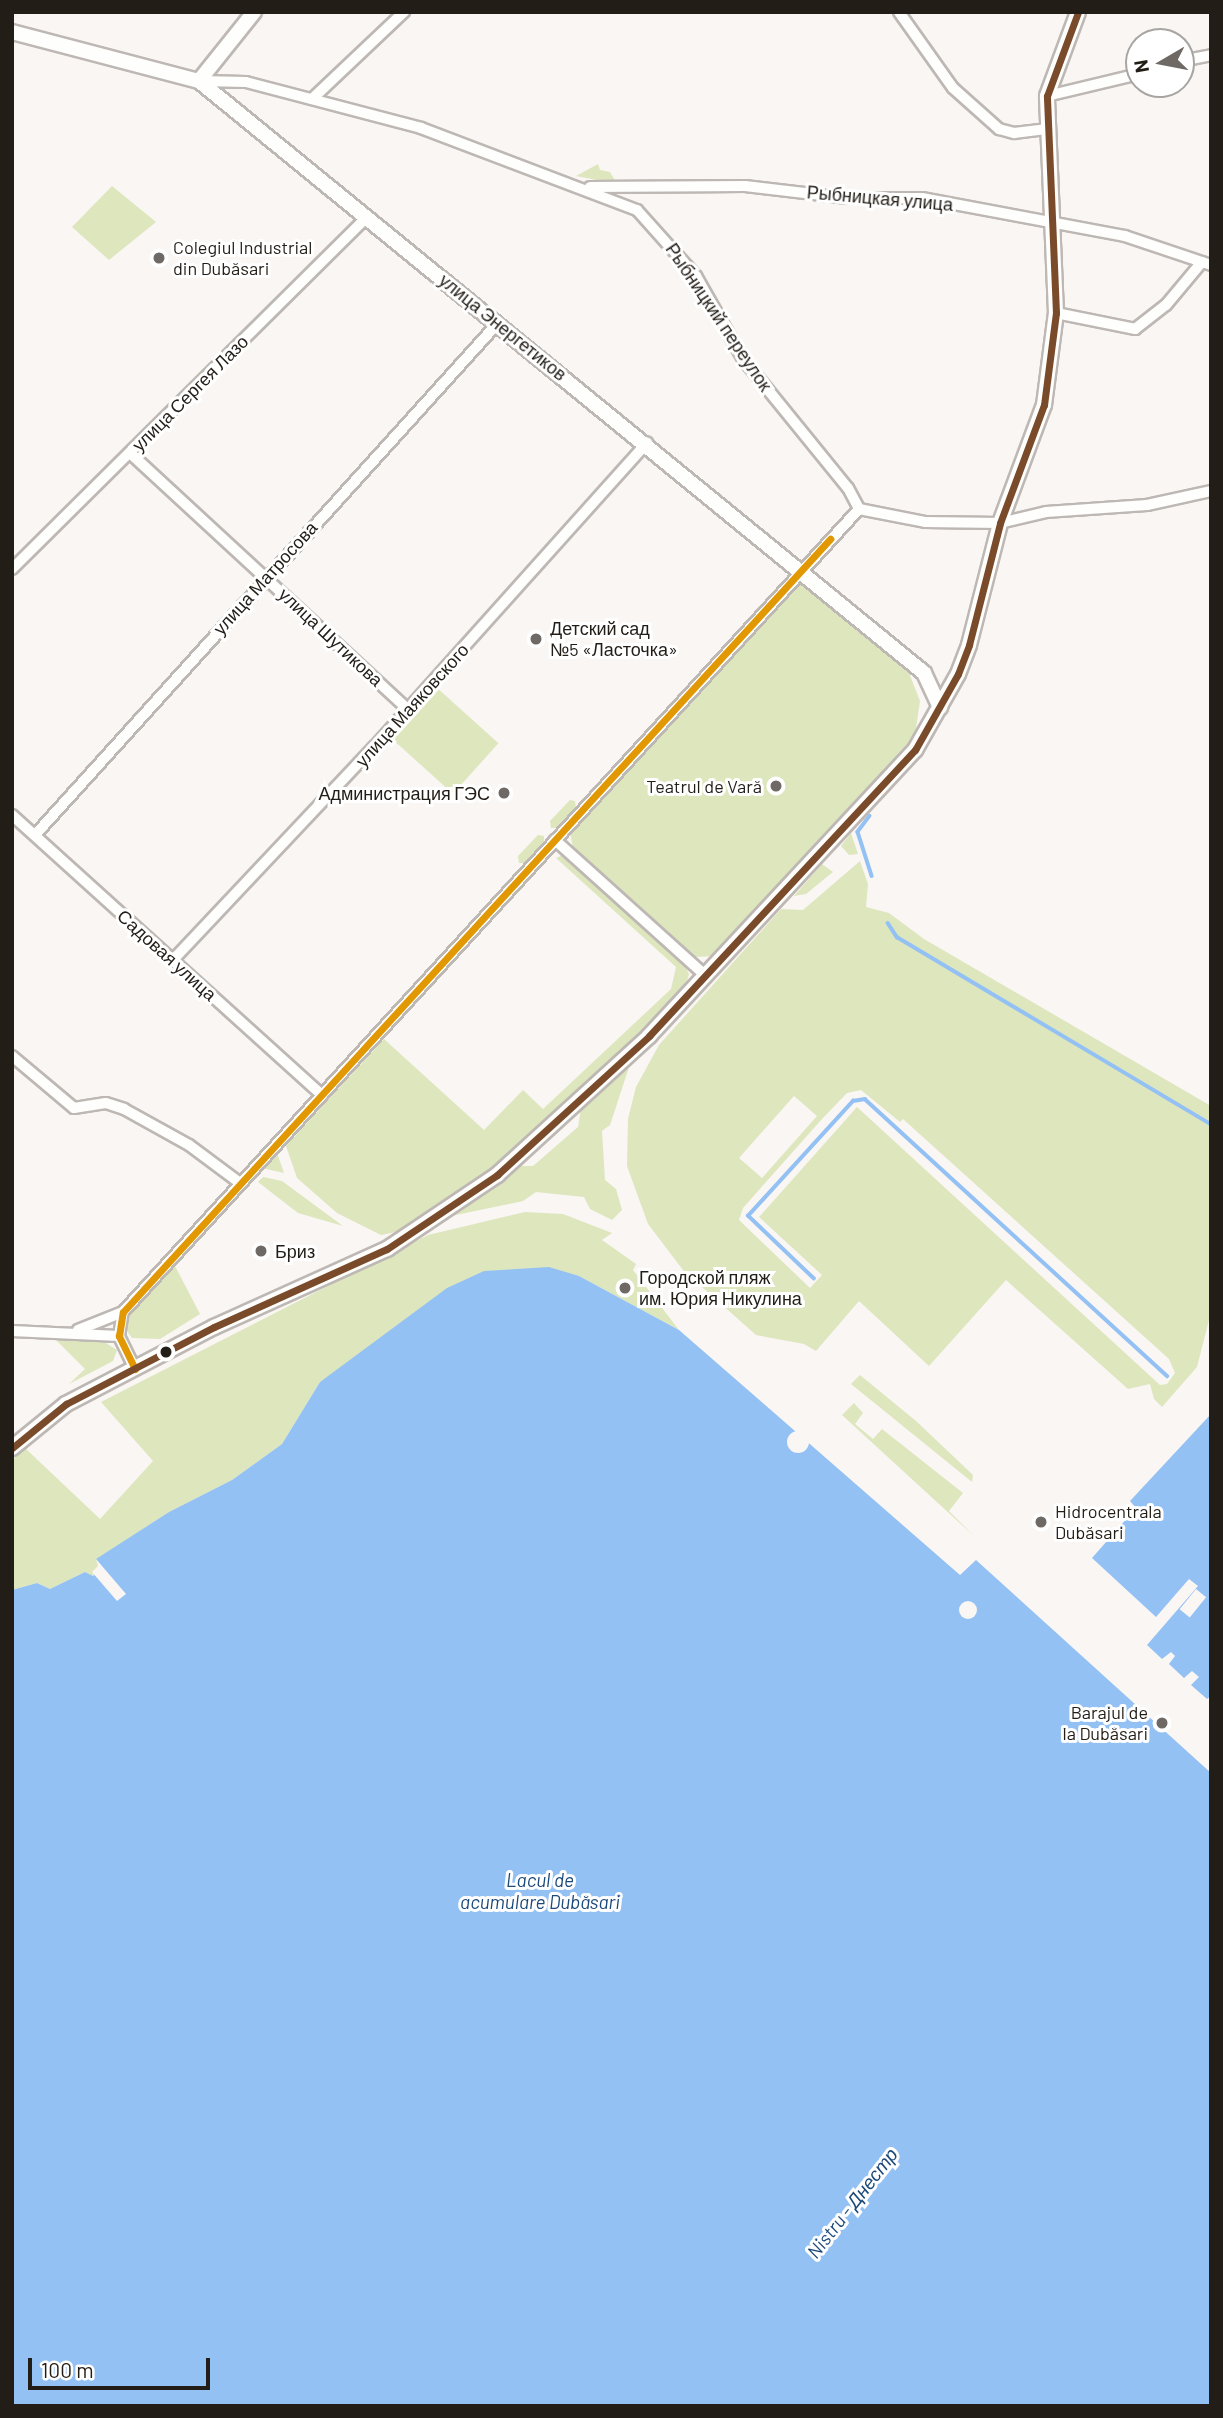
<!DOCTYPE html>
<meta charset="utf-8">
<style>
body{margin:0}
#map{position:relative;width:1223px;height:2418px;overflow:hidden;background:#faf6f3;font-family:Barlow,sans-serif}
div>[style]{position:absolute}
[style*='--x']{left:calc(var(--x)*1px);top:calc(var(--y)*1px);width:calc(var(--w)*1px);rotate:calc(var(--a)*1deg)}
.green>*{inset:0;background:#dee6be;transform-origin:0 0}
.water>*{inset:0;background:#94c1f4}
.pier>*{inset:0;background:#faf6f3;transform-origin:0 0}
.round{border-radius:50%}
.stream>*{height:3.5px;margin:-1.75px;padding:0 1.75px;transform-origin:1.75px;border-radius:1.75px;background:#94c1f4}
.roads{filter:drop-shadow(2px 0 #beb8b4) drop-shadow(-2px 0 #beb8b4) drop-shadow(0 2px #beb8b4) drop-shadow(0 -2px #beb8b4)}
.street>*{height:10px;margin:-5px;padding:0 5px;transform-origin:5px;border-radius:5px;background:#fefefd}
.secondary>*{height:14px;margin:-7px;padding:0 7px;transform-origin:7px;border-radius:7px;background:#fefefd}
.bus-1>*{height:7px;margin:-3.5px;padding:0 3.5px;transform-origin:3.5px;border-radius:3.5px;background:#e29802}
.bus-2>*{height:7px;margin:-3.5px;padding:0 3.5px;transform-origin:3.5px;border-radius:3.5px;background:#7a4b2a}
.dots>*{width:19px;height:19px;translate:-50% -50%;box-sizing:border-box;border:4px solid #fff;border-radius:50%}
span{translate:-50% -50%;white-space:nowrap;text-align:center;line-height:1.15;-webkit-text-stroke:6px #fff;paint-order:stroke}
.street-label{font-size:18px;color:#231d17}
.poi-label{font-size:18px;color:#231d17}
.left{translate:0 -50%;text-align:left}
.right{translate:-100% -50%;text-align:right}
.water-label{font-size:19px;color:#1c4979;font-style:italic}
.frame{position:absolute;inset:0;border:14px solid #231d17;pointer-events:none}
.north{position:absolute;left:1125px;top:28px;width:70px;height:70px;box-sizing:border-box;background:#fff;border:2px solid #a7a5a2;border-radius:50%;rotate:260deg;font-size:19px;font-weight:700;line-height:28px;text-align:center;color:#231d17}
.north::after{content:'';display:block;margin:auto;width:24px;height:32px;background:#6e6964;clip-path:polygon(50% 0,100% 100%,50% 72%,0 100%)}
.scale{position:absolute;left:28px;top:2358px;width:182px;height:32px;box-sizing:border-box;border:4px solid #231d17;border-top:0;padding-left:9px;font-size:21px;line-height:24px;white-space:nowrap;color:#231d17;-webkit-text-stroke:5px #fff;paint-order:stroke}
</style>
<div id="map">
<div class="green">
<div style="clip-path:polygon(598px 164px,600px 170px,610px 172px,617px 184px,576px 176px)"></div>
<div style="clip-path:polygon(112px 186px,156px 222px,109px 260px,72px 227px)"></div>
<div style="clip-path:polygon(794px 584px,804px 584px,907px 668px,920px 701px,915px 735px,716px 956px,695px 957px,573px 847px,570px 833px)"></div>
<div style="left:436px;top:687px;width:84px;height:68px;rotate:42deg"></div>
<div style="clip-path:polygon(570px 800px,575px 801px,576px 808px,557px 828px,551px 828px,550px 821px)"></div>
<div style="clip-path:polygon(851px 833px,858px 854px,849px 855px,841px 846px)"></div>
<div style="clip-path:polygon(538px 835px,544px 836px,544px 843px,526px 863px,519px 863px,518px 856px)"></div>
<div style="clip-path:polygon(563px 855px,684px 964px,689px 974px,684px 992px,500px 1167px,401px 1231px,381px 1235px,337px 1213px,297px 1178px,286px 1146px,384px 1039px,484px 1130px,523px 1090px,543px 1109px,671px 989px,676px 967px,556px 858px)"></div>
<div style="clip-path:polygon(evenodd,860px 861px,868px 884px,866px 907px,889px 913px,924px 939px,1211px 1106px,1211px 1312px,1197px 1367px,1162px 1407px,1154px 1399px,1150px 1384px,1128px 1389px,1006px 1280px,929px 1366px,859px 1301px,816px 1351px,804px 1344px,756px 1335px,683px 1270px,648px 1224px,627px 1166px,628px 1119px,636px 1087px,659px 1045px,781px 909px,803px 910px,860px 861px,861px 1090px,900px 1122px,903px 1119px,1169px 1359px,1175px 1373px,1167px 1384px,1160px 1385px,857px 1107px,759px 1217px,822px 1275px,810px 1288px,739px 1220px,743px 1208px,822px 1119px,847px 1093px,861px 1090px,860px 861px,794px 1096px,817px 1116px,762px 1178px,739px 1158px,794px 1096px)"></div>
<div style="clip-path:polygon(822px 864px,833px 872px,806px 894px,794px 896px)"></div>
<div style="clip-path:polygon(631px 1061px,610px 1125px,602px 1131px,605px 1180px,616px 1189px,622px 1210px,612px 1220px,590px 1209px,584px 1197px,536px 1192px,523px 1201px,451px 1216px,519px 1166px,533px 1166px,578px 1127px,581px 1108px)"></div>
<div style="clip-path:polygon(277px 1153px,284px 1173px,262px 1168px)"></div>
<div style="clip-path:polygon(263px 1177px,282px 1181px,343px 1226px,298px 1213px,258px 1182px)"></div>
<div style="clip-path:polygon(525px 1212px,563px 1214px,612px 1233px,602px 1240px,636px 1264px,633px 1270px,679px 1330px,579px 1276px,320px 1382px,282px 1444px,232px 1480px,169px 1512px,97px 1559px,103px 1567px,92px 1576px,85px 1572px,50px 1589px,37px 1583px,12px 1590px,12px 1460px,25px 1448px,100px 1519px,153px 1461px,101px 1402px,428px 1235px)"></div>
<div style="clip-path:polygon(174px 1264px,200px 1314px,160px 1339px,132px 1338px,124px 1327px,127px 1317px)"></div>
<div style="clip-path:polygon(52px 1336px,101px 1340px,117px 1350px,113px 1361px,69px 1384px,85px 1369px)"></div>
<div style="clip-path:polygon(860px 1375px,916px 1421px,973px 1475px,972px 1482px,851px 1384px)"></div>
<div style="clip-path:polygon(854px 1403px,863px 1413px,855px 1424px,873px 1439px,882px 1429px,963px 1493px,949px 1511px,975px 1537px,842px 1415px)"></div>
</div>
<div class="water">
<div style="clip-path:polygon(549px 1267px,579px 1276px,679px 1330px,960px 1575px,976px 1560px,1211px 1773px,1211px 2406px,12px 2406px,12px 1590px,37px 1583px,50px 1589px,85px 1572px,93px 1576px,102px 1567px,96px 1559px,169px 1512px,232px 1480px,282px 1444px,320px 1382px,447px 1288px,484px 1271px)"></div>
<div style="clip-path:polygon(1211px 1414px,1211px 1696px,1207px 1699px,1191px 1685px,1199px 1677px,1192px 1671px,1184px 1678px,1169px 1664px,1175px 1656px,1171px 1652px,1162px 1659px,1147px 1645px,1198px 1586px,1189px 1579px,1156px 1617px,1092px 1558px,1136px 1508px,1130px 1501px)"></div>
</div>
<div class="pier">
<div class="round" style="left:787px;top:1431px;width:22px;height:22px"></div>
<div style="clip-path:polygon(96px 1559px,126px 1594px,117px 1601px,92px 1572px,98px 1566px)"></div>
<div style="left:1196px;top:1589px;width:13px;height:26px;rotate:39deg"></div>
<div class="round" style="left:959px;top:1601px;width:18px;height:18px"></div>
</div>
<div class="stream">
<div style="--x:870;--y:816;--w:20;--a:127"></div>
<div style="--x:858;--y:832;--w:46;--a:72.3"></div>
<div style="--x:888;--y:923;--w:17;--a:57"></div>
<div style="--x:897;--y:937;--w:365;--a:30.8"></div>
<div style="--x:814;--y:1279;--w:91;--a:-136.3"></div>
<div style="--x:748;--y:1216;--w:156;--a:-47.6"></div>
<div style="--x:853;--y:1101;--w:12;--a:-9"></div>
<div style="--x:865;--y:1099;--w:410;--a:42.5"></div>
</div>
<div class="roads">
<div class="street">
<div style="--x:899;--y:12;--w:93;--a:54.6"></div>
<div style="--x:953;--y:88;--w:62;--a:41.7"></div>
<div style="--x:999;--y:129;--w:16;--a:15"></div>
<div style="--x:1014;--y:133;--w:32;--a:-7"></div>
<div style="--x:1181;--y:61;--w:31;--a:-11"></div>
<div style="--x:200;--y:81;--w:46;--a:1.2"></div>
<div style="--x:246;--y:82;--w:181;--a:14.7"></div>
<div style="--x:421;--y:128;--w:231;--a:20.8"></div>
<div style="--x:637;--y:210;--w:89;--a:48.2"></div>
<div style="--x:696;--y:276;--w:95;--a:60.5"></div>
<div style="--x:743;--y:359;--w:166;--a:50.9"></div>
<div style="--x:848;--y:488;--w:24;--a:62"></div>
<div style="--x:859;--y:509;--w:67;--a:11.1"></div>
<div style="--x:925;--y:522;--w:75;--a:0.8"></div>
<div style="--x:1000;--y:523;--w:47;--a:-13.4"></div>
<div style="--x:1046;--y:512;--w:101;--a:-4"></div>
<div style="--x:1147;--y:505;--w:66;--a:-12.3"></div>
<div style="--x:1047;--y:96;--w:95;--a:-13.4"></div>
<div style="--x:312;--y:99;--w:127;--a:-43.4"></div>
<div style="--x:590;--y:187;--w:155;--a:-0.4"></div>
<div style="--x:745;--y:186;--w:103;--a:6.7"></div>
<div style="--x:847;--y:198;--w:75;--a:0"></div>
<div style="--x:922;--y:198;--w:207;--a:10.6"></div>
<div style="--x:1125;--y:236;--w:91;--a:18.6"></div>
<div style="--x:1056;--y:313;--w:81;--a:11.4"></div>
<div style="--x:1135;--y:329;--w:39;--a:-38"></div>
<div style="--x:1166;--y:305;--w:56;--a:-50.1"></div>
<div style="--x:130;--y:453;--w:377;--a:42.7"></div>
<div style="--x:12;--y:569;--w:501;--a:-44.76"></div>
<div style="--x:12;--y:815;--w:418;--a:42.1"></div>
<div style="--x:35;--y:835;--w:689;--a:-47.88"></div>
<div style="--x:555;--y:840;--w:203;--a:42"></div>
<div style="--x:172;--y:961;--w:294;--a:-46.7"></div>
<div style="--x:374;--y:747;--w:409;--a:-48.1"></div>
<div style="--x:12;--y:1056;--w:81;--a:40"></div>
<div style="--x:74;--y:1108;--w:32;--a:-9"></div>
<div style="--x:106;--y:1103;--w:19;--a:18"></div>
<div style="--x:124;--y:1109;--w:74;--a:29"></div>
<div style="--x:189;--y:1145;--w:64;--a:36.7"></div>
<div style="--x:78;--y:1330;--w:48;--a:-21.8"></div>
<div style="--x:12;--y:1331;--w:107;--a:2.7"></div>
<div style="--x:135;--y:1369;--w:37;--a:-116"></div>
<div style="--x:119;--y:1336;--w:24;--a:-81"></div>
<div style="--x:123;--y:1312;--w:1089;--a:-47.49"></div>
</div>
<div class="secondary">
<div style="--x:12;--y:32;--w:193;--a:14.7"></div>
<div style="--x:199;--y:81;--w:936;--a:39.23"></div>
<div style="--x:924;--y:673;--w:38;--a:65"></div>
<div style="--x:199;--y:81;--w:88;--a:-51.4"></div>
<div style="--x:12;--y:1448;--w:70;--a:-39.2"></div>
<div style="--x:66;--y:1404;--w:167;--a:-27.5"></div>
<div style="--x:214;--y:1327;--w:190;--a:-24.3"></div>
<div style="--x:387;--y:1249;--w:133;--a:-33.9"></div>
<div style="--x:497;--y:1175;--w:206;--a:-42.4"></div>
<div style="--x:649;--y:1036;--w:391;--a:-47.1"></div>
<div style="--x:915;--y:750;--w:87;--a:-60.5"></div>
<div style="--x:958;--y:674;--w:31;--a:-69"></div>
<div style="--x:969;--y:645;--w:126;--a:-75.7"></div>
<div style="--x:1000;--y:523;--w:126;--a:-69.6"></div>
<div style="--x:1044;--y:405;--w:93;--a:-82.6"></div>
<div style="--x:1056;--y:313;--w:217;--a:-92.4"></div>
<div style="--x:1047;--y:96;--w:90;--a:-69.7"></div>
</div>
</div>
<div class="bus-1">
<div style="--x:135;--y:1369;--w:37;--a:-116"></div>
<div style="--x:119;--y:1336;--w:24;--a:-81"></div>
<div style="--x:123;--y:1312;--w:1048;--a:-47.55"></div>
</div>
<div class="bus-2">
<div style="--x:12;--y:1448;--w:70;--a:-39.2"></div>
<div style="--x:66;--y:1404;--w:167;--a:-27.5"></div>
<div style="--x:214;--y:1327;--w:190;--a:-24.3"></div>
<div style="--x:387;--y:1249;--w:133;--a:-33.9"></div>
<div style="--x:497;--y:1175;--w:206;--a:-42.4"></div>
<div style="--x:649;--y:1036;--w:391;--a:-47.1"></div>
<div style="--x:915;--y:750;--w:87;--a:-60.5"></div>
<div style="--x:958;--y:674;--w:31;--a:-69"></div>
<div style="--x:969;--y:645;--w:126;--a:-75.7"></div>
<div style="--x:1000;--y:523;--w:126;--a:-69.6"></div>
<div style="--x:1044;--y:405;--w:93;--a:-82.6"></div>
<div style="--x:1056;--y:313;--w:217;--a:-92.4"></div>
<div style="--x:1047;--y:96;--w:90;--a:-69.7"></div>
</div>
<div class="dots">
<div style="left:159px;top:258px;background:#6e6964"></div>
<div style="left:536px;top:639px;background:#6e6964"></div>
<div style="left:776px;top:786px;background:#6e6964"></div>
<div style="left:504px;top:793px;background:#6e6964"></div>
<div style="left:261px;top:1251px;background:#6e6964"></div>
<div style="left:625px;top:1288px;background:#6e6964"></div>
<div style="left:166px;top:1352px;background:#231d17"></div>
<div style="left:1041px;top:1522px;background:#6e6964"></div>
<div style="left:1162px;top:1723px;background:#6e6964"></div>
</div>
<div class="street-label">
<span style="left:880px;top:198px;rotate:5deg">Рыбницкая улица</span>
<span style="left:719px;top:317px;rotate:56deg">Рыбницкий переулок</span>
<span style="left:503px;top:327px;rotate:39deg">улица Энергетиков</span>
<span style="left:190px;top:393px;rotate:-45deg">улица Сергея Лазо</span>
<span style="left:265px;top:578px;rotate:-48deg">улица Матросова</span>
<span style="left:331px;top:637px;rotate:43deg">улица Шутикова</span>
<span style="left:412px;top:705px;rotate:-48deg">улица Маяковского</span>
<span style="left:167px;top:955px;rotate:42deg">Садовая улица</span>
</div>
<div class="poi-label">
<span class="left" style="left:173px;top:258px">Colegiul Industrial<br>din Dubăsari</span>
<span class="left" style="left:550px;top:639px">Детский сад<br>№5 «Ласточка»</span>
<span class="right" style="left:762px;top:786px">Teatrul de Vară</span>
<span class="right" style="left:490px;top:793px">Администрация ГЭС</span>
<span class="left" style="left:275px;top:1251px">Бриз</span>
<span class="left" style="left:639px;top:1288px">Городской пляж<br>им. Юрия Никулина</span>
<span class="left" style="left:1055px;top:1522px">Hidrocentrala<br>Dubăsari</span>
<span class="right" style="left:1148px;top:1723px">Barajul de<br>la Dubăsari</span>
</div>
<div class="water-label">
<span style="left:540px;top:1891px">Lacul de<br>acumulare Dubăsari</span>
<span style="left:852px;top:2203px;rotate:-52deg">Nistru - Днестр</span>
</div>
<div class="frame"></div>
<div class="north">N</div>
<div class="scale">100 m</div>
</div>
